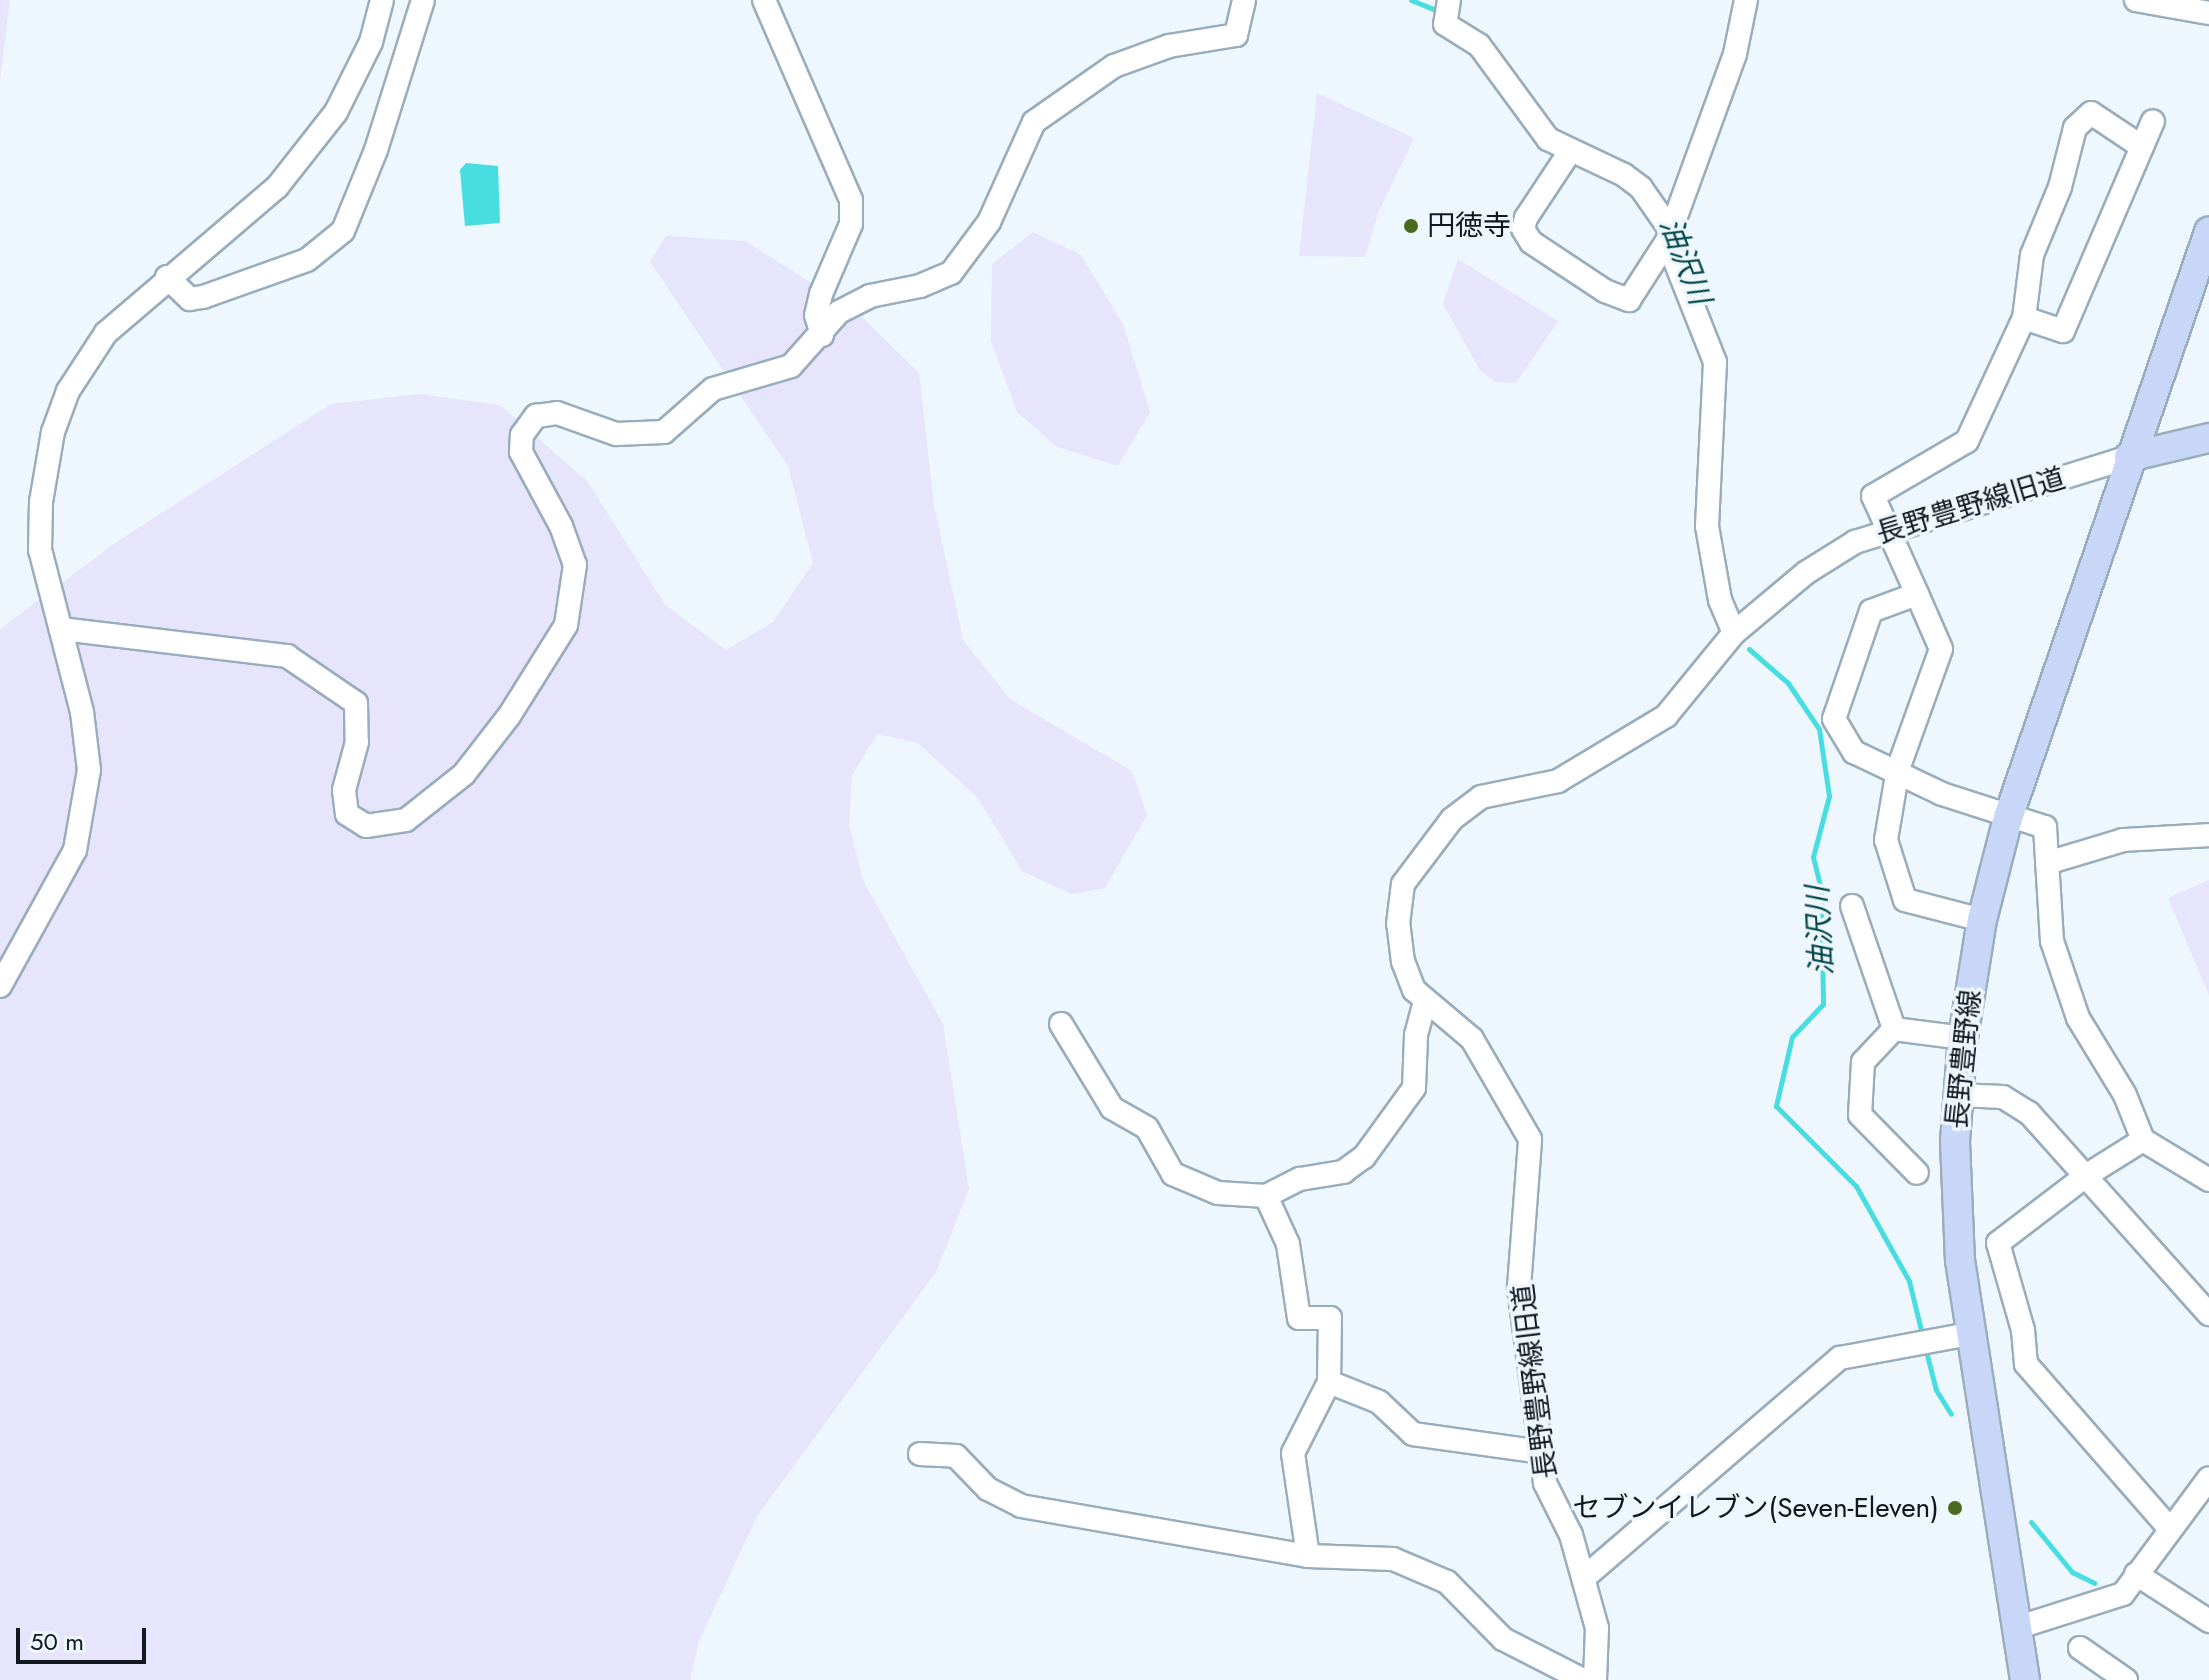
<!DOCTYPE html>
<meta charset="utf-8">
<style>
body{margin:0}
#map{position:relative;width:2209px;height:1680px;overflow:hidden;background:#eff7fe;font-family:Jost,"Noto Sans JP",sans-serif}
div>[style]{position:absolute}
[style*='--x']{left:calc(var(--x)*1px);top:calc(var(--y)*1px);width:calc(var(--w)*1px);rotate:calc(var(--a)*1deg)}
.green>*{inset:0;background:#e6e5fc}
.water>*{inset:0;background:#48dde1}
.stream>*{height:5px;margin:-2.5px;padding:0 2.5px;transform-origin:2.5px;border-radius:2.5px;background:#48dde1}
.roads{filter:drop-shadow(2px 0 #9aadbc) drop-shadow(-2px 0 #9aadbc) drop-shadow(0 2px #9aadbc) drop-shadow(0 -2px #9aadbc)}
.minor>*{height:22px;margin:-11px;padding:0 11px;transform-origin:11px;border-radius:11px;background:#fff}
.major>*{height:28px;margin:-14px;padding:0 14px;transform-origin:14px;border-radius:14px;background:#c8d7f7}
.dots>*{width:22px;height:22px;translate:-50% -50%;box-sizing:border-box;border:4px solid #eff7fe;border-radius:50%}
span{translate:-50% -50%;white-space:nowrap;text-align:center;line-height:1.15;-webkit-text-stroke:7px #eff7fe;paint-order:stroke}
.poi-label{font-size:28px;color:#11181e}
.left{translate:0 -50%;text-align:left}
.right{translate:-100% -50%;text-align:right}
.street-label{font-size:28px;color:#11181e}
.water-label{font-size:30px;color:#014749;font-style:italic}
.scale{position:absolute;left:16px;top:1628px;width:130px;height:36px;box-sizing:border-box;border:4px solid #11181e;border-top:0;padding-left:10px;font-size:24px;line-height:28px;white-space:nowrap;color:#11181e;-webkit-text-stroke:6px #eff7fe;paint-order:stroke}
</style>
<div id="map">
<div class="green">
<div style="clip-path:polygon(0 0,10px 0,0 81px)"></div>
<div style="clip-path:polygon(1317px 93px,1414px 138px,1378px 213px,1365px 257px,1299px 256px)"></div>
<div style="clip-path:polygon(1033px 232px,1081px 255px,1123px 324px,1150px 412px,1118px 466px,1057px 447px,1017px 412px,991px 341px,992px 264px)"></div>
<div style="clip-path:polygon(666px 236px,745px 241px,857px 312px,919px 373px,934px 505px,963px 640px,1010px 699px,1132px 771px,1147px 815px,1105px 888px,1071px 894px,1022px 871px,978px 798px,918px 743px,877px 734px,852px 776px,849px 825px,863px 880px,943px 1024px,969px 1189px,936px 1272px,757px 1516px,699px 1641px,690px 1680px,0 1680px,0 629px,118px 541px,331px 404px,419px 394px,500px 405px,588px 482px,665px 605px,726px 650px,773px 622px,813px 563px,788px 466px,650px 262px)"></div>
<div style="clip-path:polygon(1458px 259px,1558px 321px,1516px 383px,1495px 382px,1480px 370px,1443px 304px)"></div>
<div style="clip-path:polygon(2209px 880px,2209px 995px,2168px 898px)"></div>
</div>
<div class="water">
<div style="clip-path:polygon(466px 163px,498px 166px,500px 223px,465px 226px,460px 170px)"></div>
</div>
<div class="stream">
<div style="--x:1411;--y:0;--w:31;--a:22"></div>
<div style="--x:1749;--y:649;--w:52;--a:41.1"></div>
<div style="--x:1788;--y:683;--w:55;--a:56"></div>
<div style="--x:1819;--y:729;--w:68;--a:81.5"></div>
<div style="--x:1829;--y:796;--w:63;--a:104.7"></div>
<div style="--x:1813;--y:857;--w:32;--a:76"></div>
<div style="--x:1821;--y:888;--w:116;--a:89"></div>
<div style="--x:1823;--y:1004;--w:45;--a:133.2"></div>
<div style="--x:1792;--y:1037;--w:71;--a:103.1"></div>
<div style="--x:1776;--y:1106;--w:113;--a:45"></div>
<div style="--x:1856;--y:1186;--w:109;--a:60.8"></div>
<div style="--x:1909;--y:1281;--w:59;--a:76.2"></div>
<div style="--x:1925;--y:1347;--w:44;--a:75.7"></div>
<div style="--x:1936;--y:1390;--w:28;--a:58"></div>
<div style="--x:2031;--y:1522;--w:65;--a:50.6"></div>
<div style="--x:2072;--y:1572;--w:25;--a:26"></div>
</div>
<div class="roads">
<div class="minor">
<div style="--x:764;--y:0;--w:218;--a:66.5"></div>
<div style="--x:851;--y:200;--w:24;--a:90"></div>
<div style="--x:851;--y:224;--w:76;--a:113.2"></div>
<div style="--x:821;--y:294;--w:22;--a:103"></div>
<div style="--x:816;--y:315;--w:21;--a:73"></div>
<div style="--x:1449;--y:0;--w:24;--a:99"></div>
<div style="--x:1445;--y:24;--w:40;--a:32"></div>
<div style="--x:1479;--y:45;--w:117;--a:53.7"></div>
<div style="--x:1548;--y:139;--w:84;--a:25.3"></div>
<div style="--x:1624;--y:175;--w:21;--a:37"></div>
<div style="--x:1641;--y:188;--w:52;--a:55.1"></div>
<div style="--x:2136;--y:0;--w:74;--a:10.1"></div>
<div style="--x:2142;--y:147;--w:61;--a:-146.3"></div>
<div style="--x:2091;--y:113;--w:22;--a:137"></div>
<div style="--x:2075;--y:128;--w:61;--a:104.3"></div>
<div style="--x:2060;--y:187;--w:74;--a:112.4"></div>
<div style="--x:2032;--y:255;--w:64;--a:97.2"></div>
<div style="--x:2024;--y:318;--w:136;--a:114.9"></div>
<div style="--x:1967;--y:441;--w:109;--a:149.7"></div>
<div style="--x:1873;--y:496;--w:107;--a:65.8"></div>
<div style="--x:1917;--y:594;--w:49;--a:159.7"></div>
<div style="--x:1871;--y:611;--w:114;--a:108.9"></div>
<div style="--x:1834;--y:719;--w:39;--a:59"></div>
<div style="--x:1854;--y:752;--w:98;--a:25.5"></div>
<div style="--x:1942;--y:794;--w:108;--a:17.8"></div>
<div style="--x:2045;--y:827;--w:114;--a:86.5"></div>
<div style="--x:2052;--y:941;--w:81;--a:71.3"></div>
<div style="--x:2078;--y:1018;--w:90;--a:58.6"></div>
<div style="--x:2125;--y:1095;--w:48;--a:68.2"></div>
<div style="--x:2143;--y:1140;--w:77;--a:31.2"></div>
<div style="--x:1569;--y:153;--w:78;--a:123.5"></div>
<div style="--x:1526;--y:218;--w:11;--a:105"></div>
<div style="--x:1523;--y:229;--w:15;--a:58"></div>
<div style="--x:1531;--y:242;--w:89;--a:33.5"></div>
<div style="--x:1605;--y:291;--w:26;--a:21"></div>
<div style="--x:1629;--y:300;--w:70;--a:-57.2"></div>
<div style="--x:167;--y:277;--w:32;--a:44"></div>
<div style="--x:190;--y:299;--w:13;--a:-9"></div>
<div style="--x:203;--y:297;--w:110;--a:-19.6"></div>
<div style="--x:307;--y:260;--w:46;--a:-38.9"></div>
<div style="--x:343;--y:231;--w:87;--a:-67.8"></div>
<div style="--x:376;--y:150;--w:157;--a:-72.6"></div>
<div style="--x:2024;--y:318;--w:41;--a:18.4"></div>
<div style="--x:2063;--y:331;--w:228;--a:-66.8"></div>
<div style="--x:1917;--y:594;--w:60;--a:66.4"></div>
<div style="--x:1941;--y:649;--w:127;--a:109.7"></div>
<div style="--x:1898;--y:769;--w:72;--a:99.6"></div>
<div style="--x:1886;--y:840;--w:63;--a:72.4"></div>
<div style="--x:1905;--y:900;--w:80;--a:14.6"></div>
<div style="--x:61;--y:629;--w:228;--a:6.8"></div>
<div style="--x:287;--y:656;--w:83;--a:34.3"></div>
<div style="--x:356;--y:703;--w:39;--a:89"></div>
<div style="--x:357;--y:742;--w:50;--a:105.2"></div>
<div style="--x:344;--y:790;--w:24;--a:83"></div>
<div style="--x:347;--y:814;--w:22;--a:32"></div>
<div style="--x:366;--y:826;--w:40;--a:-8.5"></div>
<div style="--x:406;--y:820;--w:74;--a:-38.4"></div>
<div style="--x:464;--y:774;--w:73;--a:-52.2"></div>
<div style="--x:509;--y:716;--w:107;--a:-57.9"></div>
<div style="--x:566;--y:625;--w:61;--a:-81.5"></div>
<div style="--x:575;--y:565;--w:41;--a:-109.7"></div>
<div style="--x:561;--y:526;--w:84;--a:-118.4"></div>
<div style="--x:521;--y:452;--w:17;--a:-87"></div>
<div style="--x:522;--y:435;--w:24;--a:-54"></div>
<div style="--x:536;--y:416;--w:21;--a:-8"></div>
<div style="--x:557;--y:413;--w:63;--a:19.6"></div>
<div style="--x:616;--y:434;--w:48;--a:-2.4"></div>
<div style="--x:664;--y:432;--w:65;--a:-41.3"></div>
<div style="--x:713;--y:389;--w:81;--a:-16.4"></div>
<div style="--x:791;--y:366;--w:72;--a:-48.4"></div>
<div style="--x:839;--y:312;--w:35;--a:-27"></div>
<div style="--x:870;--y:296;--w:51;--a:-11.3"></div>
<div style="--x:920;--y:286;--w:34;--a:-23"></div>
<div style="--x:951;--y:273;--w:64;--a:-53.3"></div>
<div style="--x:989;--y:222;--w:110;--a:-65.8"></div>
<div style="--x:1034;--y:122;--w:98;--a:-35"></div>
<div style="--x:1114;--y:66;--w:59;--a:-20"></div>
<div style="--x:1169;--y:46;--w:68;--a:-9.3"></div>
<div style="--x:1236;--y:35;--w:36;--a:-77"></div>
<div style="--x:1734;--y:633;--w:36;--a:-113"></div>
<div style="--x:1720;--y:600;--w:75;--a:-100"></div>
<div style="--x:1707;--y:526;--w:164;--a:-87.2"></div>
<div style="--x:1715;--y:362;--w:130;--a:-111.6"></div>
<div style="--x:1667;--y:241;--w:199;--a:-70"></div>
<div style="--x:1735;--y:54;--w:55;--a:-78.5"></div>
<div style="--x:2047;--y:863;--w:79;--a:-16.8"></div>
<div style="--x:2123;--y:840;--w:86;--a:-3.3"></div>
<div style="--x:1852;--y:906;--w:130;--a:71.1"></div>
<div style="--x:1894;--y:1029;--w:70;--a:7.4"></div>
<div style="--x:0;--y:986;--w:155;--a:-61.1"></div>
<div style="--x:75;--y:850;--w:81;--a:-80.1"></div>
<div style="--x:89;--y:770;--w:58;--a:-96.9"></div>
<div style="--x:82;--y:712;--w:167;--a:-104.5"></div>
<div style="--x:40;--y:550;--w:48;--a:-88.8"></div>
<div style="--x:41;--y:502;--w:71;--a:-80.3"></div>
<div style="--x:53;--y:432;--w:44;--a:-69.9"></div>
<div style="--x:68;--y:391;--w:69;--a:-56.8"></div>
<div style="--x:106;--y:333;--w:225;--a:-40.5"></div>
<div style="--x:277;--y:187;--w:95;--a:-51.8"></div>
<div style="--x:336;--y:112;--w:78;--a:-63.4"></div>
<div style="--x:371;--y:42;--w:43;--a:-75.3"></div>
<div style="--x:1061;--y:1024;--w:98;--a:58.7"></div>
<div style="--x:1112;--y:1108;--w:40;--a:29.7"></div>
<div style="--x:1147;--y:1128;--w:53;--a:60.5"></div>
<div style="--x:1173;--y:1174;--w:49;--a:22.9"></div>
<div style="--x:1218;--y:1193;--w:48;--a:3.6"></div>
<div style="--x:1894;--y:1029;--w:45;--a:133.2"></div>
<div style="--x:1863;--y:1062;--w:53;--a:93.2"></div>
<div style="--x:1860;--y:1115;--w:81;--a:45.5"></div>
<div style="--x:1958;--y:1095;--w:45;--a:2.5"></div>
<div style="--x:2003;--y:1097;--w:31;--a:32"></div>
<div style="--x:2029;--y:1113;--w:270;--a:48.2"></div>
<div style="--x:2143;--y:1140;--w:66;--a:148"></div>
<div style="--x:2087;--y:1175;--w:112;--a:142.6"></div>
<div style="--x:1998;--y:1243;--w:91;--a:74"></div>
<div style="--x:2023;--y:1330;--w:34;--a:85"></div>
<div style="--x:2026;--y:1364;--w:219;--a:48.9"></div>
<div style="--x:1329;--y:1382;--w:54;--a:21.8"></div>
<div style="--x:1379;--y:1402;--w:47;--a:43.3"></div>
<div style="--x:1413;--y:1434;--w:129;--a:8"></div>
<div style="--x:920;--y:1454;--w:36;--a:3"></div>
<div style="--x:956;--y:1456;--w:46;--a:45.9"></div>
<div style="--x:988;--y:1489;--w:37;--a:27"></div>
<div style="--x:1021;--y:1506;--w:291;--a:9.9"></div>
<div style="--x:1308;--y:1556;--w:85;--a:2"></div>
<div style="--x:1393;--y:1559;--w:59;--a:23.1"></div>
<div style="--x:1447;--y:1582;--w:80;--a:45.5"></div>
<div style="--x:1503;--y:1639;--w:90;--a:27.1"></div>
<div style="--x:1308;--y:1556;--w:104;--a:-98.3"></div>
<div style="--x:1293;--y:1453;--w:80;--a:-63.1"></div>
<div style="--x:1329;--y:1382;--w:64;--a:-89.1"></div>
<div style="--x:1330;--y:1318;--w:31;--a:180"></div>
<div style="--x:1299;--y:1318;--w:75;--a:-98.5"></div>
<div style="--x:1288;--y:1244;--w:53;--a:-114.6"></div>
<div style="--x:1266;--y:1196;--w:38;--a:-27"></div>
<div style="--x:1300;--y:1179;--w:44;--a:-9.2"></div>
<div style="--x:1343;--y:1172;--w:26;--a:-36"></div>
<div style="--x:1364;--y:1157;--w:85;--a:-54.1"></div>
<div style="--x:1414;--y:1088;--w:53;--a:-87.8"></div>
<div style="--x:1416;--y:1035;--w:34;--a:-75"></div>
<div style="--x:2136;--y:1574;--w:87;--a:32.8"></div>
<div style="--x:1585;--y:1577;--w:336;--a:-40.7"></div>
<div style="--x:1840;--y:1358;--w:132;--a:-10.5"></div>
<div style="--x:2019;--y:1627;--w:109;--a:-17.6"></div>
<div style="--x:2123;--y:1594;--w:144;--a:-53.4"></div>
<div style="--x:2080;--y:1648;--w:56;--a:34.8"></div>
<div style="--x:1595;--y:1680;--w:52;--a:-87.8"></div>
<div style="--x:1597;--y:1628;--w:97;--a:-105.6"></div>
<div style="--x:1571;--y:1535;--w:58;--a:-116.6"></div>
<div style="--x:1545;--y:1483;--w:198;--a:-97.6"></div>
<div style="--x:1519;--y:1287;--w:148;--a:-85.7"></div>
<div style="--x:1530;--y:1139;--w:116;--a:-120.1"></div>
<div style="--x:1472;--y:1039;--w:76;--a:-139.8"></div>
<div style="--x:1414;--y:990;--w:30;--a:-111"></div>
<div style="--x:1403;--y:962;--w:38;--a:-97"></div>
<div style="--x:1398;--y:924;--w:40;--a:-82.9"></div>
<div style="--x:1403;--y:884;--w:81;--a:-53"></div>
<div style="--x:1452;--y:819;--w:36;--a:-37"></div>
<div style="--x:1481;--y:797;--w:79;--a:-11.7"></div>
<div style="--x:1558;--y:781;--w:126;--a:-31"></div>
<div style="--x:1666;--y:716;--w:107;--a:-50.7"></div>
<div style="--x:1734;--y:633;--w:95;--a:-39.9"></div>
<div style="--x:1807;--y:572;--w:57;--a:-32"></div>
<div style="--x:1855;--y:542;--w:287;--a:-17.2"></div>
</div>
<div class="major">
<div style="--x:2129;--y:457;--w:82;--a:-13.4"></div>
<div style="--x:2025;--y:1680;--w:424;--a:-98.8"></div>
<div style="--x:1960;--y:1261;--w:120;--a:-92.4"></div>
<div style="--x:1955;--y:1141;--w:103;--a:-85.6"></div>
<div style="--x:1963;--y:1038;--w:120;--a:-80.9"></div>
<div style="--x:1982;--y:920;--w:105;--a:-75.7"></div>
<div style="--x:2008;--y:818;--w:620;--a:-71.07"></div>
</div>
</div>
<div class="dots">
<div style="left:1411px;top:226px;background:#4a6a1f"></div>
<div style="left:1955px;top:1508px;background:#4a6a1f"></div>
</div>
<div class="poi-label">
<span class="left" style="left:1427px;top:226px">円徳寺</span>
<span class="right" style="left:1939px;top:1508px">セブンイレブン(Seven-Eleven)</span>
</div>
<div class="street-label">
<span style="left:1971px;top:506px;rotate:-17deg">長野豊野線旧道</span>
<span style="left:1964px;top:1059px;rotate:-84deg">長野豊野線</span>
<span style="left:1535px;top:1381px;rotate:-97deg">長野豊野線旧道</span>
</div>
<div class="water-label">
<span style="left:1685px;top:261px;rotate:69deg">油沢川</span>
<span style="left:1820px;top:931px;rotate:-93deg">油沢川</span>
</div>
<div class="scale">50 m</div>
</div>
